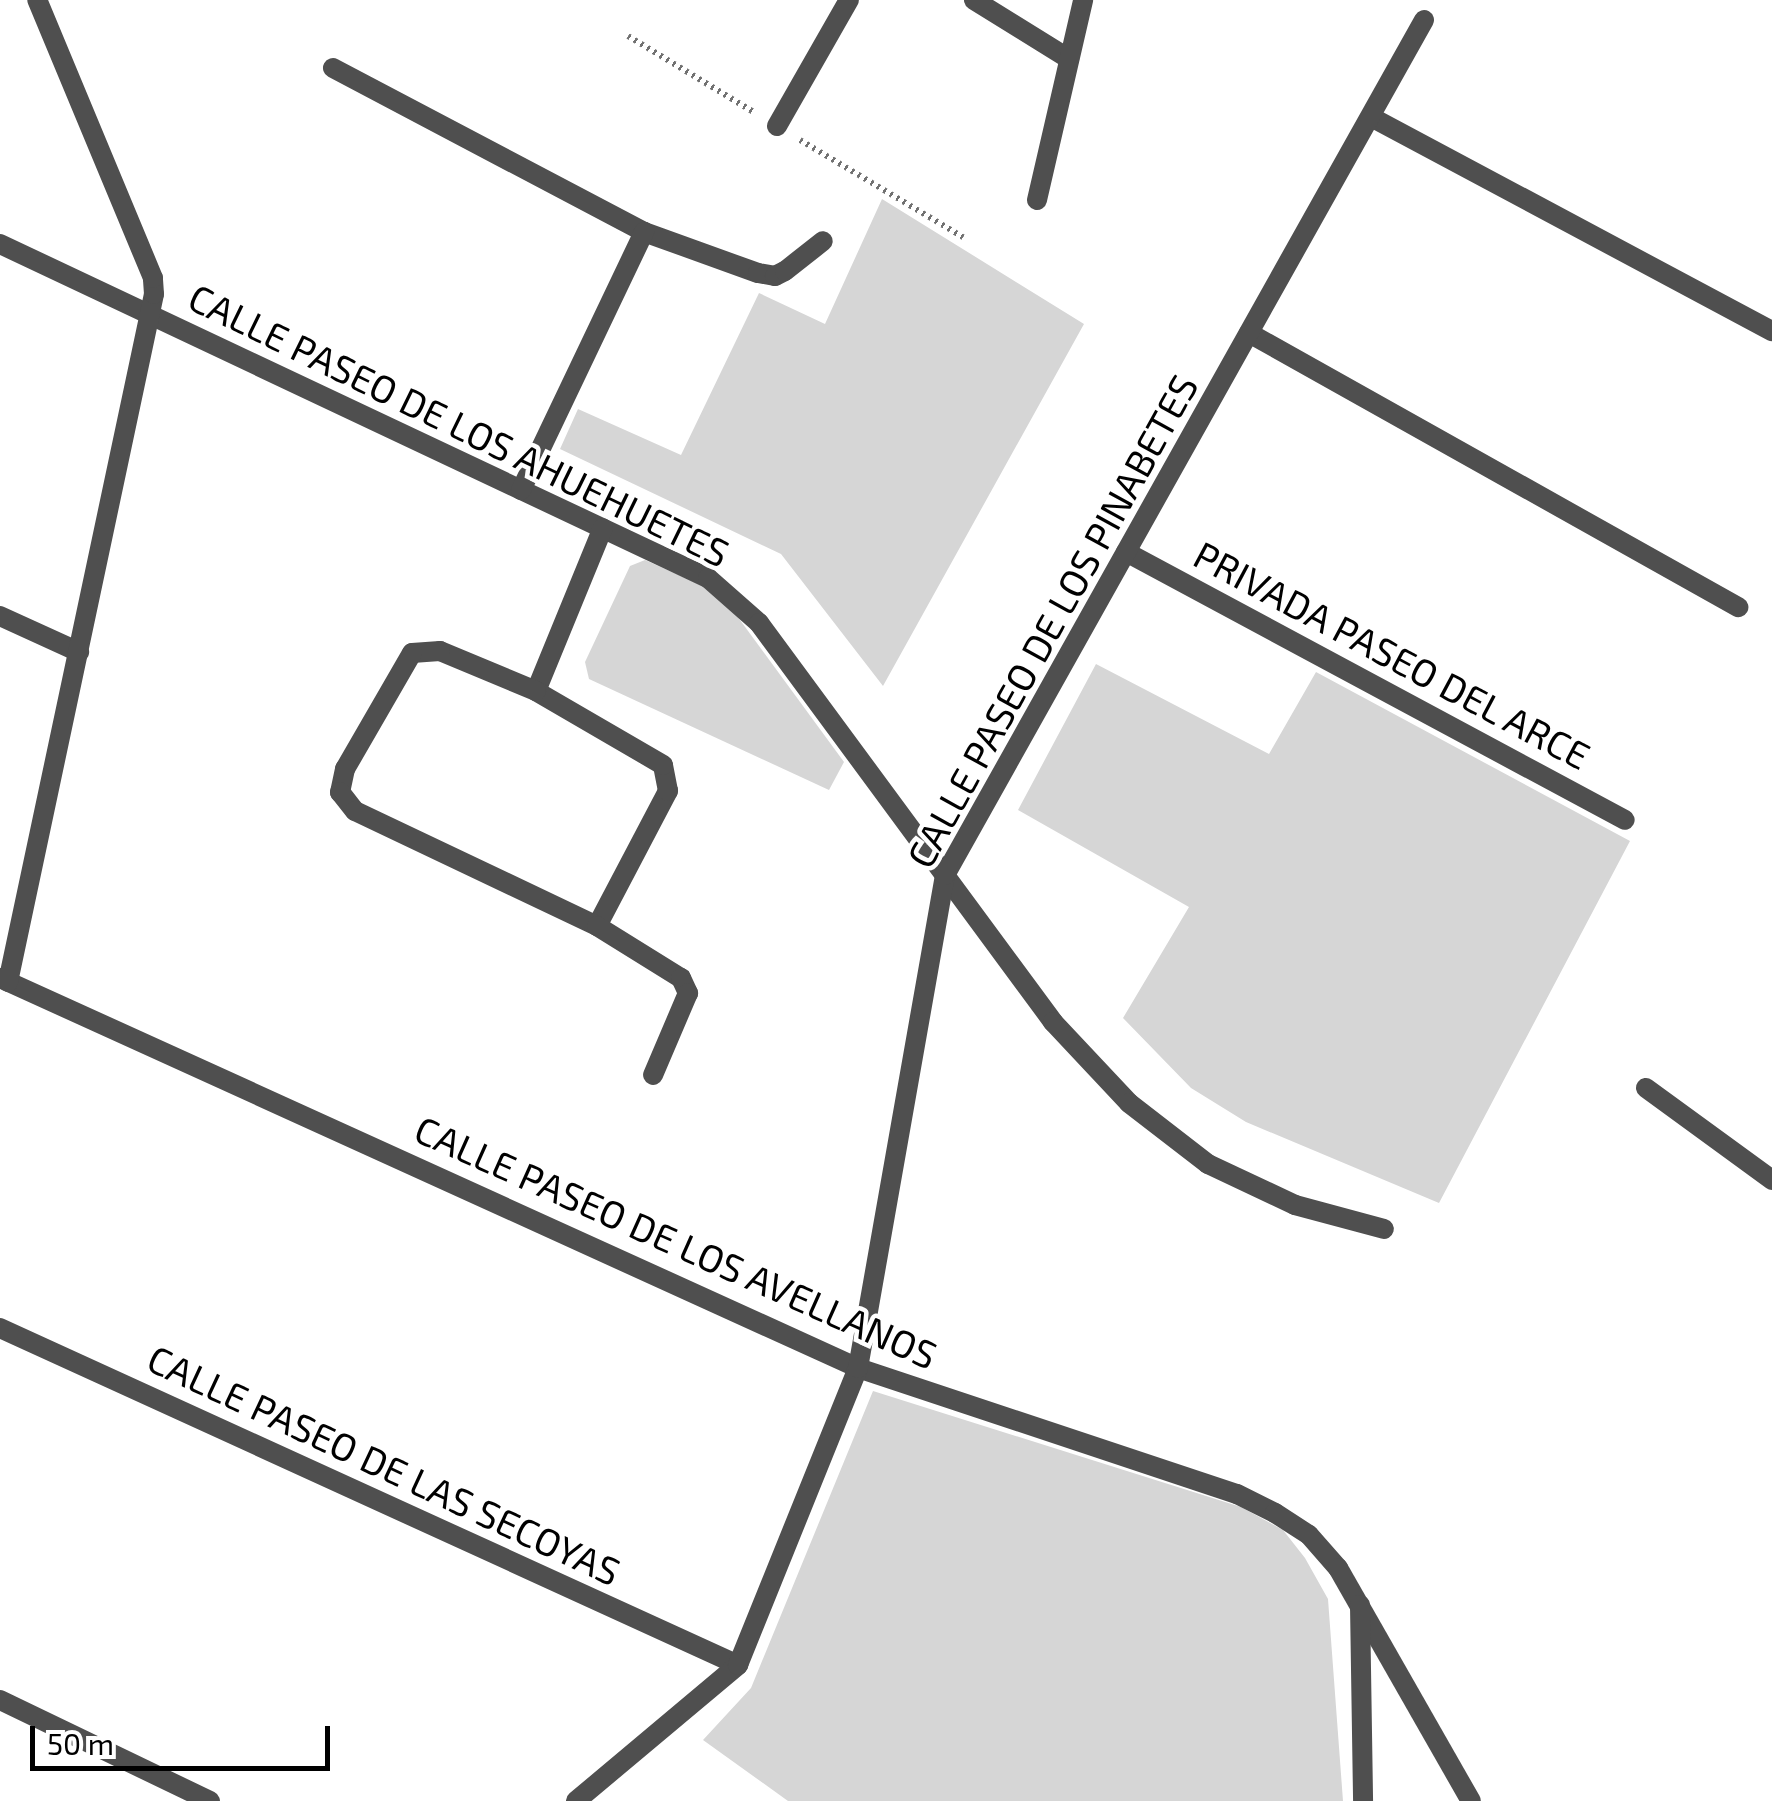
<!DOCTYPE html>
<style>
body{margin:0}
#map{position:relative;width:1772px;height:1801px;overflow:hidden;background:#fff;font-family:"Exo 2",sans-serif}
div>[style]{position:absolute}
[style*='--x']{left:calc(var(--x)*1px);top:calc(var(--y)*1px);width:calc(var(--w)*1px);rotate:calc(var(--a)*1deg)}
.green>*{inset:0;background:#d6d6d6}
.path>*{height:6px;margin-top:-3px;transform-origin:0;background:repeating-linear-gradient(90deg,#717171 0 2.5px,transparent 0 7.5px)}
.street>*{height:20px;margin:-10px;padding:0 10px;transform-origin:10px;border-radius:10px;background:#4f4f4f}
span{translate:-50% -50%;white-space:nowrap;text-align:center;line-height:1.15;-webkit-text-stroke:9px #fff;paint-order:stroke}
.street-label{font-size:38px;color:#000}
.scale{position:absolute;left:30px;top:1726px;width:300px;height:45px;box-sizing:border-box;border:5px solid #000;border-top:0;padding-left:12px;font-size:30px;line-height:35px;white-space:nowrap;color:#000;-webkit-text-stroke:8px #fff;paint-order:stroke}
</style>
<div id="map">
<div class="green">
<div style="clip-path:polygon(882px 199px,1084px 324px,883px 686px,781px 554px,560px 449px,578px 409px,681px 455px,759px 293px,825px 324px)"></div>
<div style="clip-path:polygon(645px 560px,701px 585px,729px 605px,844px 762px,829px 790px,589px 679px,585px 662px,630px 566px)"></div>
<div style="clip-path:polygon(1096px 664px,1269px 754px,1316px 672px,1630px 841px,1439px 1203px,1246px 1122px,1191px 1088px,1123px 1018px,1189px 907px,1018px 810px)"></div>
<div style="clip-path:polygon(873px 1391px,1241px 1507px,1283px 1530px,1305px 1558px,1328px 1599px,1343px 1801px,788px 1801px,703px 1740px,751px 1688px)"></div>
</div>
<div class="path">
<div style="--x:628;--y:36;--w:149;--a:31.2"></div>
<div style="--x:800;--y:140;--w:190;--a:30.8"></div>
</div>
<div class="street">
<div style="--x:974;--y:0;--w:112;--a:31.8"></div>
<div style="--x:333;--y:68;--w:352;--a:27.8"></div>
<div style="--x:644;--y:232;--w:121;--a:19.8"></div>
<div style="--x:758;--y:273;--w:17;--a:10"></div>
<div style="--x:775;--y:276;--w:11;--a:-27"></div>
<div style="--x:785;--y:271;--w:48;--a:-38.3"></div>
<div style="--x:1371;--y:117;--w:455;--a:28.1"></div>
<div style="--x:777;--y:126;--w:145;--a:-60.3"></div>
<div style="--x:1037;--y:200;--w:205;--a:-77"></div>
<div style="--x:0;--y:244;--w:783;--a:25.26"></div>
<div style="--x:708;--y:578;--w:68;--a:41.4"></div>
<div style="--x:759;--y:623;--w:496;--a:53.6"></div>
<div style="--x:1053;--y:1022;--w:111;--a:46.8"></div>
<div style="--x:1129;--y:1103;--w:100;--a:37.7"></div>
<div style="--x:1208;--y:1164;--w:96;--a:25.2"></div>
<div style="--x:1295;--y:1205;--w:92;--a:15.1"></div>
<div style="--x:1249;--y:333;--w:561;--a:29.26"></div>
<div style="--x:521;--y:490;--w:286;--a:-64.5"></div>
<div style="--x:1126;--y:552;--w:566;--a:28.24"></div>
<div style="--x:0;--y:616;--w:87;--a:24.5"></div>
<div style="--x:536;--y:691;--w:176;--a:-67.7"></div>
<div style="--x:597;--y:926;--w:153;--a:-62.3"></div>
<div style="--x:668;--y:791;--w:26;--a:-101"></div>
<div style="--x:663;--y:765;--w:147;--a:-149.8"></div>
<div style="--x:536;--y:691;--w:104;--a:-157.4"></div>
<div style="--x:440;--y:651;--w:28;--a:176"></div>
<div style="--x:412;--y:653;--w:134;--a:120"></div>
<div style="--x:345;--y:769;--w:24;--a:102"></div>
<div style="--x:340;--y:792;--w:24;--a:52"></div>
<div style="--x:355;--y:811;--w:268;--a:25.4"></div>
<div style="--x:597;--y:926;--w:99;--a:31.8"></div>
<div style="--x:681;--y:978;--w:17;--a:65"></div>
<div style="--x:688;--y:993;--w:89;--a:113.1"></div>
<div style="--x:0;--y:978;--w:942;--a:24.44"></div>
<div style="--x:858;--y:1368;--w:399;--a:18.4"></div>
<div style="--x:1237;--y:1494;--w:42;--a:26.6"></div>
<div style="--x:1275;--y:1513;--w:40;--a:32.9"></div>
<div style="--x:1309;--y:1535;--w:44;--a:48.7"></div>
<div style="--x:1338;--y:1568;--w:268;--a:60.3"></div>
<div style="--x:8;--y:982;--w:703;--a:-78.02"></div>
<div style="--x:154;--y:294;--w:16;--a:-94"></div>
<div style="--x:153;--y:278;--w:301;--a:-112.6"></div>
<div style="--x:1646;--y:1088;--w:156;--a:36.1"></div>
<div style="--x:0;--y:1328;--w:811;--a:24.54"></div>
<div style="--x:1360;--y:1605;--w:196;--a:89.1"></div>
<div style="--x:0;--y:1700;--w:233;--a:25.7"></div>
<div style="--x:576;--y:1801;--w:212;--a:-40"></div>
<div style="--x:738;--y:1665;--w:320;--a:-68"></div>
<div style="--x:858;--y:1368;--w:501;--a:-79.99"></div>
<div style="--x:945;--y:875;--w:980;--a:-60.74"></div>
</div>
<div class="street-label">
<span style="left:459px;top:425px;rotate:26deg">CALLE PASEO DE LOS AHUEHUETES</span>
<span style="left:1052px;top:621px;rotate:-61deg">CALLE PASEO DE LOS PINABETES</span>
<span style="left:1392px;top:655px;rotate:28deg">PRIVADA PASEO DEL ARCE</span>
<span style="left:676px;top:1242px;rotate:24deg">CALLE PASEO DE LOS AVELLANOS</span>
<span style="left:384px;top:1465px;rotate:25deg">CALLE PASEO DE LAS SECOYAS</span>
</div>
<div class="scale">50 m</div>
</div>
